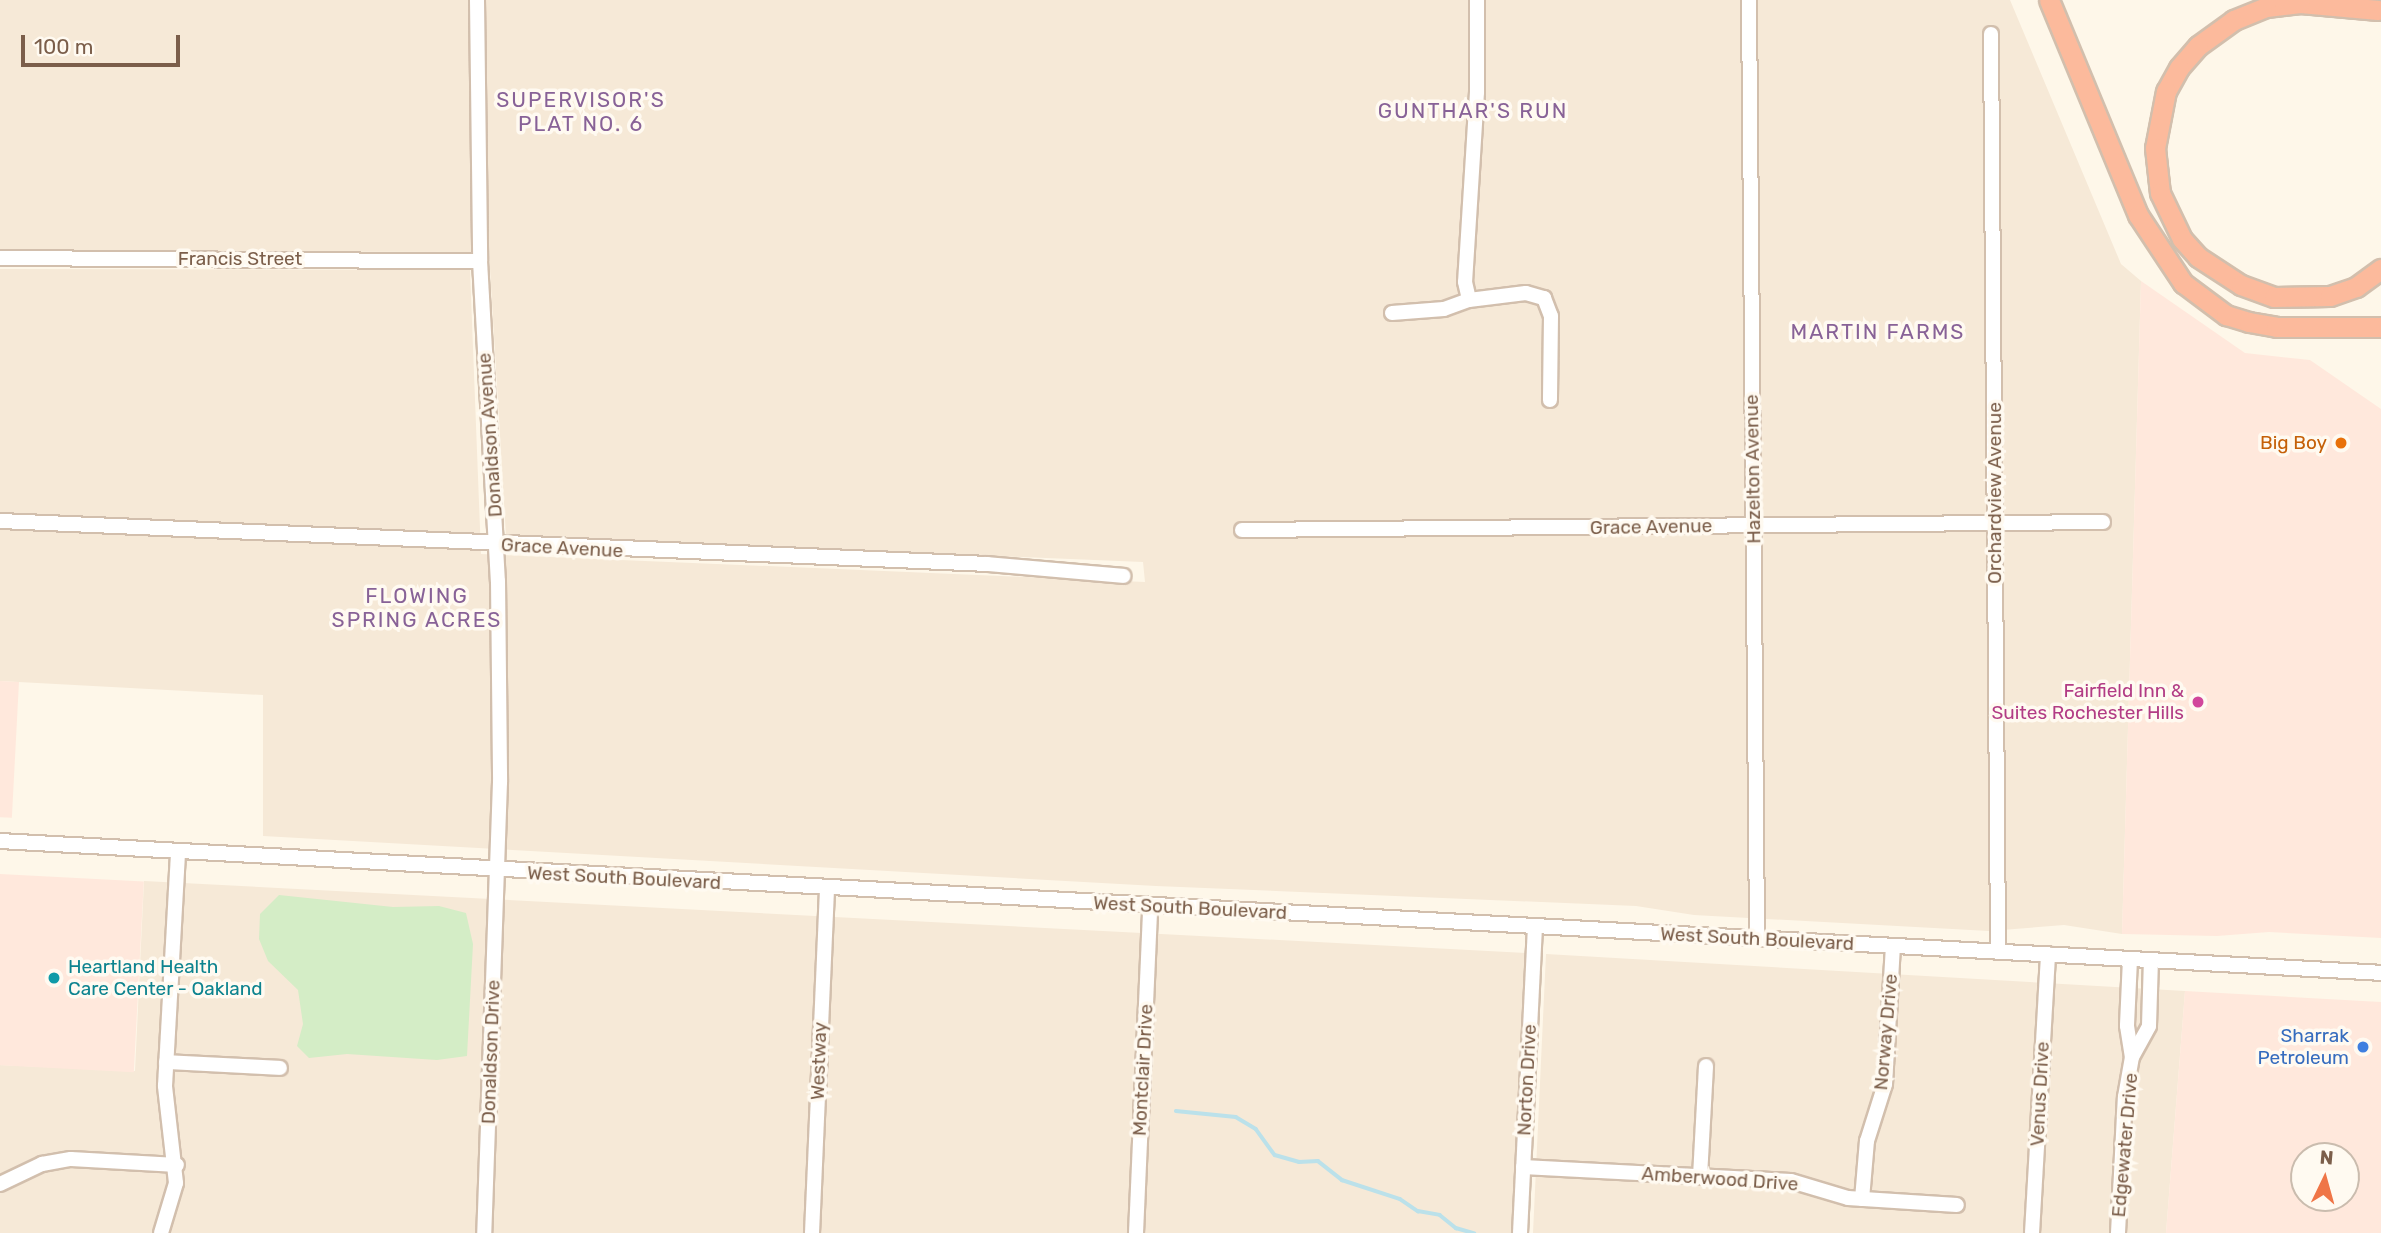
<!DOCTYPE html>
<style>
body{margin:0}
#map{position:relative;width:2381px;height:1233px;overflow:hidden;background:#fef7e9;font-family:Rubik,sans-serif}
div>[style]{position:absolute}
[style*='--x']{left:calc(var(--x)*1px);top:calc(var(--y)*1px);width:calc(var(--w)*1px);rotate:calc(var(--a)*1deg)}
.residential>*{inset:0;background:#f6e9d7}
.commercial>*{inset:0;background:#ffe8dc;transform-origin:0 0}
.green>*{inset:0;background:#d4edc6}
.stream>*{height:3.5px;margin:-1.75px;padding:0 1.75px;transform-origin:1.75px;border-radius:1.75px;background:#bbe1ea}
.roads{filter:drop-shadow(2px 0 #d2bfad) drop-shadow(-2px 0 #d2bfad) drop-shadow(0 2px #d2bfad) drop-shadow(0 -2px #d2bfad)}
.minor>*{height:14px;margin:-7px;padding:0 7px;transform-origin:7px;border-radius:7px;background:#fff}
.highway>*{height:19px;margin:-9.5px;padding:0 9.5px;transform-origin:9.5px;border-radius:9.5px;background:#fcba9c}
.dots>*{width:19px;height:19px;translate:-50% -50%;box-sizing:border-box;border:4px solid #fffaf1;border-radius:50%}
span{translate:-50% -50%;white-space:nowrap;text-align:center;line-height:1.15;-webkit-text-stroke:7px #fffaf1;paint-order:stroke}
.street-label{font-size:19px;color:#7b5e4a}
.food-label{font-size:19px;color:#c56008}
.right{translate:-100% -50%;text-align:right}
.hotel-label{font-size:19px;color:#b23c85}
.culture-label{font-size:19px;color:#0d838f}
.left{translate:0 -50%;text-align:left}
.shop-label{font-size:19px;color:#366cbe}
.neighbourhood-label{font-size:21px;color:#886297;letter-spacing:2px}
.north{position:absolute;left:2290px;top:1142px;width:70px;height:70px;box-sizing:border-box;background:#fffaf1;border:2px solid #cabcae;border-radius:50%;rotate:5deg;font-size:19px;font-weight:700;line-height:28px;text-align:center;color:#7b5e4a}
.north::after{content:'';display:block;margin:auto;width:24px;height:32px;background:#ef7547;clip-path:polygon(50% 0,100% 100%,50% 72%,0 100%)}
.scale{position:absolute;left:21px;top:35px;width:159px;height:32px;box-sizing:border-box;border:4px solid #7b5e4a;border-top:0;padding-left:9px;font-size:21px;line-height:24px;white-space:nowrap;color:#7b5e4a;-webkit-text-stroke:5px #fffaf1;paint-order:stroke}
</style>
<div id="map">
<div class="residential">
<div style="clip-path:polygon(0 0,2010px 0,2121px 264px,2141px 281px,2122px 934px,2064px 925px,1989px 931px,1694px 915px,1636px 906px,1156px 886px,263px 836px,263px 695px,0 681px,0 269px,470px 270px,481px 554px,1145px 582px,1143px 562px,506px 536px,489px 252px,0 251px)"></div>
<div style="clip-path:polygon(144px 881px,1527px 953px,1515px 1233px,0 1233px,0 1065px,135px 1071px)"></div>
<div style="clip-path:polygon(1546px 954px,2185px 991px,2166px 1233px,1533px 1233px)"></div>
</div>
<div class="commercial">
<div style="clip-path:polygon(2141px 281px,2245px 353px,2310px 360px,2381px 409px,2381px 938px,2269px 932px,2217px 936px,2122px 934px)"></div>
<div style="left:0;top:681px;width:19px;height:136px;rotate:3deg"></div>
<div style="left:0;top:874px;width:144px;height:191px;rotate:3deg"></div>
<div style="clip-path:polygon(evenodd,2185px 991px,2381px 1002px,2381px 1233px,2166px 1233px,2185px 991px,2304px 1156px,2346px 1156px,2346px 1198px,2304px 1198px,2304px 1156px)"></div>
</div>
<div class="green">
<div style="clip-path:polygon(279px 895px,393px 907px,439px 906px,466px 913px,473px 944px,467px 1056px,437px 1060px,347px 1054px,309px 1058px,297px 1046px,303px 1024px,298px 990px,268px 961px,259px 939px,260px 914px)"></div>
</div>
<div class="stream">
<div style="--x:1176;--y:1111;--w:60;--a:5.7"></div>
<div style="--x:1236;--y:1117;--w:23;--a:31"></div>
<div style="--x:1256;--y:1129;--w:32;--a:54"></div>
<div style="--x:1275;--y:1155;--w:25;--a:16"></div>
<div style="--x:1299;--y:1162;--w:19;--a:-3"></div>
<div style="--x:1318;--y:1161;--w:31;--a:38"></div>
<div style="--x:1342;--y:1180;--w:61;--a:18.1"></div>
<div style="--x:1400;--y:1199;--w:22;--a:34"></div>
<div style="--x:1418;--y:1211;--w:22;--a:10"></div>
<div style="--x:1440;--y:1215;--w:21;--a:39"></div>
<div style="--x:1456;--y:1228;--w:19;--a:16"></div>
</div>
<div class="roads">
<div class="minor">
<div style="--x:477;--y:0;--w:261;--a:89.3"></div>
<div style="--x:480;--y:261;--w:321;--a:86.8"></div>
<div style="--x:498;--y:581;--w:201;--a:89.4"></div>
<div style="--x:500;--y:782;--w:451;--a:92"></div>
<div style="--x:1477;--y:0;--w:92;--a:90"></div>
<div style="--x:1477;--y:92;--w:190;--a:93.6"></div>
<div style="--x:1465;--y:282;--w:18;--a:77"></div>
<div style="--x:1469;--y:300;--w:57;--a:-7"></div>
<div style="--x:1526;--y:293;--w:19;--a:16"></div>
<div style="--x:1544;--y:298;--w:19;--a:69"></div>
<div style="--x:1551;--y:316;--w:84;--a:90.7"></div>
<div style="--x:1749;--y:0;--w:938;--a:89.51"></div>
<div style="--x:1991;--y:34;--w:918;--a:89.56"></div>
<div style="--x:0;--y:258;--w:480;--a:0.4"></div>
<div style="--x:1392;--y:313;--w:52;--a:-4.4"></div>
<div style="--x:1444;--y:309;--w:27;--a:-20"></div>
<div style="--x:0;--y:521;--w:988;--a:2.49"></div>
<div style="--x:987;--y:564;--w:137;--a:5"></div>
<div style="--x:1242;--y:530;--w:861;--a:-0.53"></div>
<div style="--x:0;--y:841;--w:2385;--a:3.17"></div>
<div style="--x:2130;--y:959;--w:67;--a:92.6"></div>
<div style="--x:2127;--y:1026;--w:31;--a:81"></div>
<div style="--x:2132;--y:1057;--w:35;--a:-61"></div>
<div style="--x:2149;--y:1026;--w:66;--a:-88.3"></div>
<div style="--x:166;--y:1062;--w:114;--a:3"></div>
<div style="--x:1523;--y:1167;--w:268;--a:3"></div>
<div style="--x:1791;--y:1181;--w:59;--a:16.6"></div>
<div style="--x:1848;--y:1198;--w:109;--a:3.7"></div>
<div style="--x:1700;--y:1177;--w:111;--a:-86.9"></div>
<div style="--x:0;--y:1184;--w:47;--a:-25.5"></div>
<div style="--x:42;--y:1164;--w:29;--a:-10"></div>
<div style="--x:71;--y:1159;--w:106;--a:3.2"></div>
<div style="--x:1862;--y:1199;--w:58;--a:-85.1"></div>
<div style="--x:1867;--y:1141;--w:60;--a:-72.5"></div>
<div style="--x:1885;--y:1084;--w:137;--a:-86.7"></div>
<div style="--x:161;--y:1233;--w:52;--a:-73.3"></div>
<div style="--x:176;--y:1183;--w:98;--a:-96.5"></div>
<div style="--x:165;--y:1086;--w:235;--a:-86.8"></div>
<div style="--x:812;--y:1233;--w:345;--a:-87.5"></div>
<div style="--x:1136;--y:1233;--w:327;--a:-87.5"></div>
<div style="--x:1520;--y:1233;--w:307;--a:-87.2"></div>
<div style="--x:2032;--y:1233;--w:279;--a:-86.7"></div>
<div style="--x:2118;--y:1233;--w:136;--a:-87.1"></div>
<div style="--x:2125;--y:1097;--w:41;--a:-80.1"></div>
</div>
<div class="highway">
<div style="--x:2049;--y:0;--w:233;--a:67.5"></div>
<div style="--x:2138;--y:215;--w:82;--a:56.5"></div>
<div style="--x:2183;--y:283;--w:54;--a:36.7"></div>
<div style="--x:2226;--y:315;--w:24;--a:17"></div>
<div style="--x:2249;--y:322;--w:27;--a:10"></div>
<div style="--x:2276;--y:327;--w:105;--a:0"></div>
<div style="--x:2378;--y:10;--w:78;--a:-174.9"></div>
<div style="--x:2300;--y:3;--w:34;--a:173"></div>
<div style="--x:2266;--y:7;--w:35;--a:158"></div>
<div style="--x:2234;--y:20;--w:44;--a:144.2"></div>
<div style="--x:2198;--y:46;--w:29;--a:131"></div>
<div style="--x:2179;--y:68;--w:26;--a:119"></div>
<div style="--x:2166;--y:91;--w:58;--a:100.9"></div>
<div style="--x:2155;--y:148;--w:45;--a:83.7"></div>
<div style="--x:2160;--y:193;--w:51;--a:64.4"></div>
<div style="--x:2182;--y:239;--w:24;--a:48"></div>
<div style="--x:2198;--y:257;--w:51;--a:33.1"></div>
<div style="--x:2241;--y:285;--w:35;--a:20"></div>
<div style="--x:2274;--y:297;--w:56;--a:-1"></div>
<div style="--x:2330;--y:296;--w:28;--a:-19"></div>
<div style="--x:2356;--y:287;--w:31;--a:-36"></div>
</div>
</div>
<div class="dots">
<div style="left:2341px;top:443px;background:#e8710a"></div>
<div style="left:2198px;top:702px;background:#d1479c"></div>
<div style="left:54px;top:978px;background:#0f9aa8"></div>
<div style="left:2363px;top:1047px;background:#3f7fe0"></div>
</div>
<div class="street-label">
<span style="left:240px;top:259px">Francis Street</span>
<span style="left:490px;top:435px;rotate:-94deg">Donaldson Avenue</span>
<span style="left:1753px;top:469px;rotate:-91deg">Hazelton Avenue</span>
<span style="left:1995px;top:493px;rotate:-90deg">Orchardview Avenue</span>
<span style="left:1651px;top:527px;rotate:-1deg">Grace Avenue</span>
<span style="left:562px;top:548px;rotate:3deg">Grace Avenue</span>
<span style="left:624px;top:878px;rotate:3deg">West South Boulevard</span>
<span style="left:1190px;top:908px;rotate:3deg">West South Boulevard</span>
<span style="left:1757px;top:939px;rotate:3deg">West South Boulevard</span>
<span style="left:1886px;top:1032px;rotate:-85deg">Norway Drive</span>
<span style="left:491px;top:1052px;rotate:-88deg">Donaldson Drive</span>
<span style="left:819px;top:1061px;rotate:-88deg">Westway</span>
<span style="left:1143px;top:1070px;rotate:-87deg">Montclair Drive</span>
<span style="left:1527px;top:1080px;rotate:-87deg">Norton Drive</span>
<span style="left:2040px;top:1094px;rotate:-87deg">Venus Drive</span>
<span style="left:2125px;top:1145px;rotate:-85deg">Edgewater Drive</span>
<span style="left:1720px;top:1179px;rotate:4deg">Amberwood Drive</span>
</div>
<div class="food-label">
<span class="right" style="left:2327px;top:443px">Big Boy</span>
</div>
<div class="hotel-label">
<span class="right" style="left:2184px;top:702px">Fairfield Inn &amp;<br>Suites Rochester Hills</span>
</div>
<div class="culture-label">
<span class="left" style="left:68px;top:978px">Heartland Health<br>Care Center - Oakland</span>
</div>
<div class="shop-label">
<span class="right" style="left:2349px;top:1047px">Sharrak<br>Petroleum</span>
</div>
<div class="neighbourhood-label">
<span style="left:581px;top:112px">SUPERVISOR'S<br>PLAT NO. 6</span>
<span style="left:1473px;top:111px">GUNTHAR'S RUN</span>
<span style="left:1878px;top:332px">MARTIN FARMS</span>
<span style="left:417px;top:608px">FLOWING<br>SPRING ACRES</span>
</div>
<div class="north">N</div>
<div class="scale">100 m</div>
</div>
